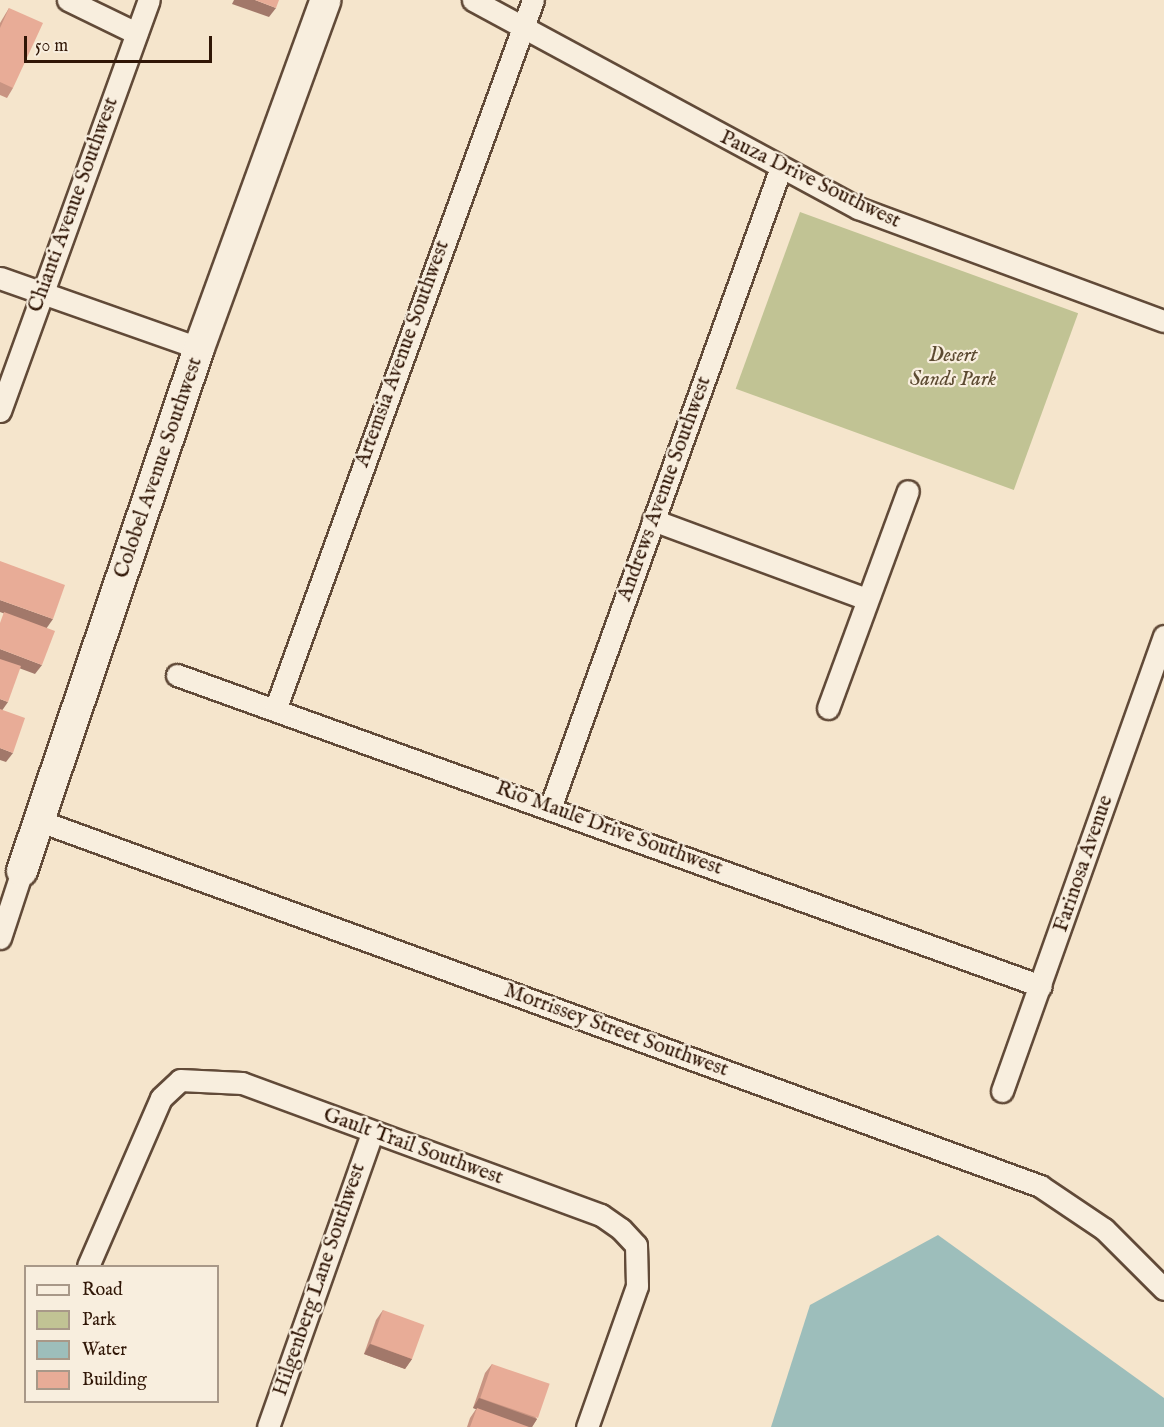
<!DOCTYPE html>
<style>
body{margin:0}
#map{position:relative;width:1164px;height:1427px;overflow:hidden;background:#f5e5cc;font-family:"IM FELL English",serif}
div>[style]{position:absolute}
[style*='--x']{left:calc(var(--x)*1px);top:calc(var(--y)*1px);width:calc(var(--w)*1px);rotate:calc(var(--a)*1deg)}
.green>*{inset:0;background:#c1c394;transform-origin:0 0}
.water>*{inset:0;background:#9dbebb}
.roads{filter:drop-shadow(2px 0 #614a38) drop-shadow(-2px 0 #614a38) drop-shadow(0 2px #614a38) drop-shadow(0 -2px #614a38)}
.street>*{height:21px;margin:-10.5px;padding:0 10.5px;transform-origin:10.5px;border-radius:10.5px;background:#f8eede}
.secondary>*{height:30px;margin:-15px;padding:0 15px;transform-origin:15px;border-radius:15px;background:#f8eede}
.wall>*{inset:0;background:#c89482}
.shaded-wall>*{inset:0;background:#a2786a}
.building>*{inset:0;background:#e8ac97;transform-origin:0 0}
span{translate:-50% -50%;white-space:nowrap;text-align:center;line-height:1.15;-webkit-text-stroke:4.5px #f8eede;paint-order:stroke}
.street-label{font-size:21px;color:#301606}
.park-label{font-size:21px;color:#5c4a31;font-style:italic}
.legend{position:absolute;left:24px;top:1265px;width:195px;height:138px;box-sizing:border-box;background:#f8eede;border:2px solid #a89888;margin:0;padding:8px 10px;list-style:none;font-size:18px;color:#301606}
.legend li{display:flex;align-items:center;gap:12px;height:30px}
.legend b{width:30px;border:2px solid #a89888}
.scale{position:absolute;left:24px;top:36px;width:188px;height:27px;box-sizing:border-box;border:3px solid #301606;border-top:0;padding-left:8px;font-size:18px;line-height:21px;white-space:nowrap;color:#301606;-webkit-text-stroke:4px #f8eede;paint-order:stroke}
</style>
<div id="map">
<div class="green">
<div style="left:800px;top:212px;width:296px;height:188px;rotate:20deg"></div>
</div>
<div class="water">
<div style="clip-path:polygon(938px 1235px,1164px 1398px,1164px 1427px,771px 1427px,810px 1305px)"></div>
</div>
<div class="roads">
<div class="street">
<div style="--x:68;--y:0;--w:76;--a:25.9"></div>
<div style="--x:473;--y:0;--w:438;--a:28.4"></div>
<div style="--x:858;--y:208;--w:326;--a:20.3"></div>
<div style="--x:0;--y:278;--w:211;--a:19.4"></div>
<div style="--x:0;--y:411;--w:437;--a:-70.1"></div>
<div style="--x:653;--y:520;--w:228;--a:20.3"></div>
<div style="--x:177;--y:675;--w:918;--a:19.8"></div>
<div style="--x:828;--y:708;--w:231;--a:-69.8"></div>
<div style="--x:275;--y:710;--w:755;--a:-70.03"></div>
<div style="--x:550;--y:808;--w:678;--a:-70.18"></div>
<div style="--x:40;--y:821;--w:1065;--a:20.05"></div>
<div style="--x:1040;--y:1186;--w:77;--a:33.9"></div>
<div style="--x:1104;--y:1229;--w:85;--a:45"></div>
<div style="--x:0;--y:938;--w:71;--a:-71.8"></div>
<div style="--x:1002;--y:1091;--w:483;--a:-70.4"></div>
<div style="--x:88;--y:1266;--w:183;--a:-66.5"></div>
<div style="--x:161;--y:1098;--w:26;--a:-43"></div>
<div style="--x:180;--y:1080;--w:62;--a:2.8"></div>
<div style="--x:242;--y:1083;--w:382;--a:20.2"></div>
<div style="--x:601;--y:1215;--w:24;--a:35"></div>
<div style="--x:621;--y:1229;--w:22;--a:47"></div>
<div style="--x:636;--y:1245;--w:41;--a:88.6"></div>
<div style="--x:637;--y:1286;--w:150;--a:109.5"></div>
<div style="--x:268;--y:1427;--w:312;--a:-70.5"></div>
</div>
<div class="secondary">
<div style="--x:22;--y:871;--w:552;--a:-71.3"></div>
<div style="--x:199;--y:348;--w:370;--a:-70"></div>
</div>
</div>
<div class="wall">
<div style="clip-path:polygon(9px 8px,13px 88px,7px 98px,0 95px,0 23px)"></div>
<div style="clip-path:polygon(383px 1310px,412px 1359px,405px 1369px,364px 1354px,376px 1320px)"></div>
<div style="clip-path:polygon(492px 1364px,537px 1419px,532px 1427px,467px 1427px,470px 1418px,476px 1409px,473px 1408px,485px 1373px)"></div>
</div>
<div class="shaded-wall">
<div style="clip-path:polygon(234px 0,255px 0,276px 8px,269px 17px,232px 4px)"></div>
<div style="clip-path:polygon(0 600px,53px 619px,46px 629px,0 612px)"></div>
<div style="clip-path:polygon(0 649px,42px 665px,35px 674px,0 661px)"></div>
<div style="clip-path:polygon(0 699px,8px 702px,1px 712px,0 711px)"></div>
<div style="clip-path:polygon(0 748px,13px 753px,6px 762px,0 760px)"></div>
<div style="clip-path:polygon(370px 1344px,412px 1359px,405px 1369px,364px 1354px)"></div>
<div style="clip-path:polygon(479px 1398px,537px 1419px,532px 1427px,525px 1427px,473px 1408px)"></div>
</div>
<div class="building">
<div style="clip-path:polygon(255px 0,279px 0,276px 8px)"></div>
<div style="clip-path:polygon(9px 8px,43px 23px,13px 88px,0 82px,0 28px)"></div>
<div style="clip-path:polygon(0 561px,65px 585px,53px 619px,0 600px)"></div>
<div style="clip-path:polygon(4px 612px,55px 631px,42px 665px,0 649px,0 623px)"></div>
<div style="clip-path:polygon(0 659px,21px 666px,8px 702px,0 699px)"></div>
<div style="clip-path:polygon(0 709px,25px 718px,13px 753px,0 748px)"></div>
<div style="left:383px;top:1310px;width:44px;height:36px;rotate:20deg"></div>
<div style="left:492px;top:1364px;width:61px;height:36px;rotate:19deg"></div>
<div style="clip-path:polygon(477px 1408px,529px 1427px,470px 1427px)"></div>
</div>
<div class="street-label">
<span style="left:810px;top:180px;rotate:26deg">Pauza Drive Southwest</span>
<span style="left:74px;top:205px;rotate:-70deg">Chianti Avenue Southwest</span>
<span style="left:403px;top:354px;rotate:-70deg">Artemsia Avenue Southwest</span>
<span style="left:159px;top:468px;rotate:-71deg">Colobel Avenue Southwest</span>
<span style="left:665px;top:489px;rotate:-70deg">Andrews Avenue Southwest</span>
<span style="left:609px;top:829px;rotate:20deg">Rio Maule Drive Southwest</span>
<span style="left:1084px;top:864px;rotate:-71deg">Farinosa Avenue</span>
<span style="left:616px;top:1031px;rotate:20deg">Morrissey Street Southwest</span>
<span style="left:413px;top:1147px;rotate:20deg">Gault Trail Southwest</span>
<span style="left:320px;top:1280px;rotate:-71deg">Hilgenberg Lane Southwest</span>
</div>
<div class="park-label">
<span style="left:953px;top:368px">Desert<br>Sands Park</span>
</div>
<ul class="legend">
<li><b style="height:8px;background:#f8eede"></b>Road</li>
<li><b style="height:16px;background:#c1c394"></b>Park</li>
<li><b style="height:16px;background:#9dbebb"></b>Water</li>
<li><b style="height:16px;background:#e8ac97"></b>Building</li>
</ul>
<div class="scale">50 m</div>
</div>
